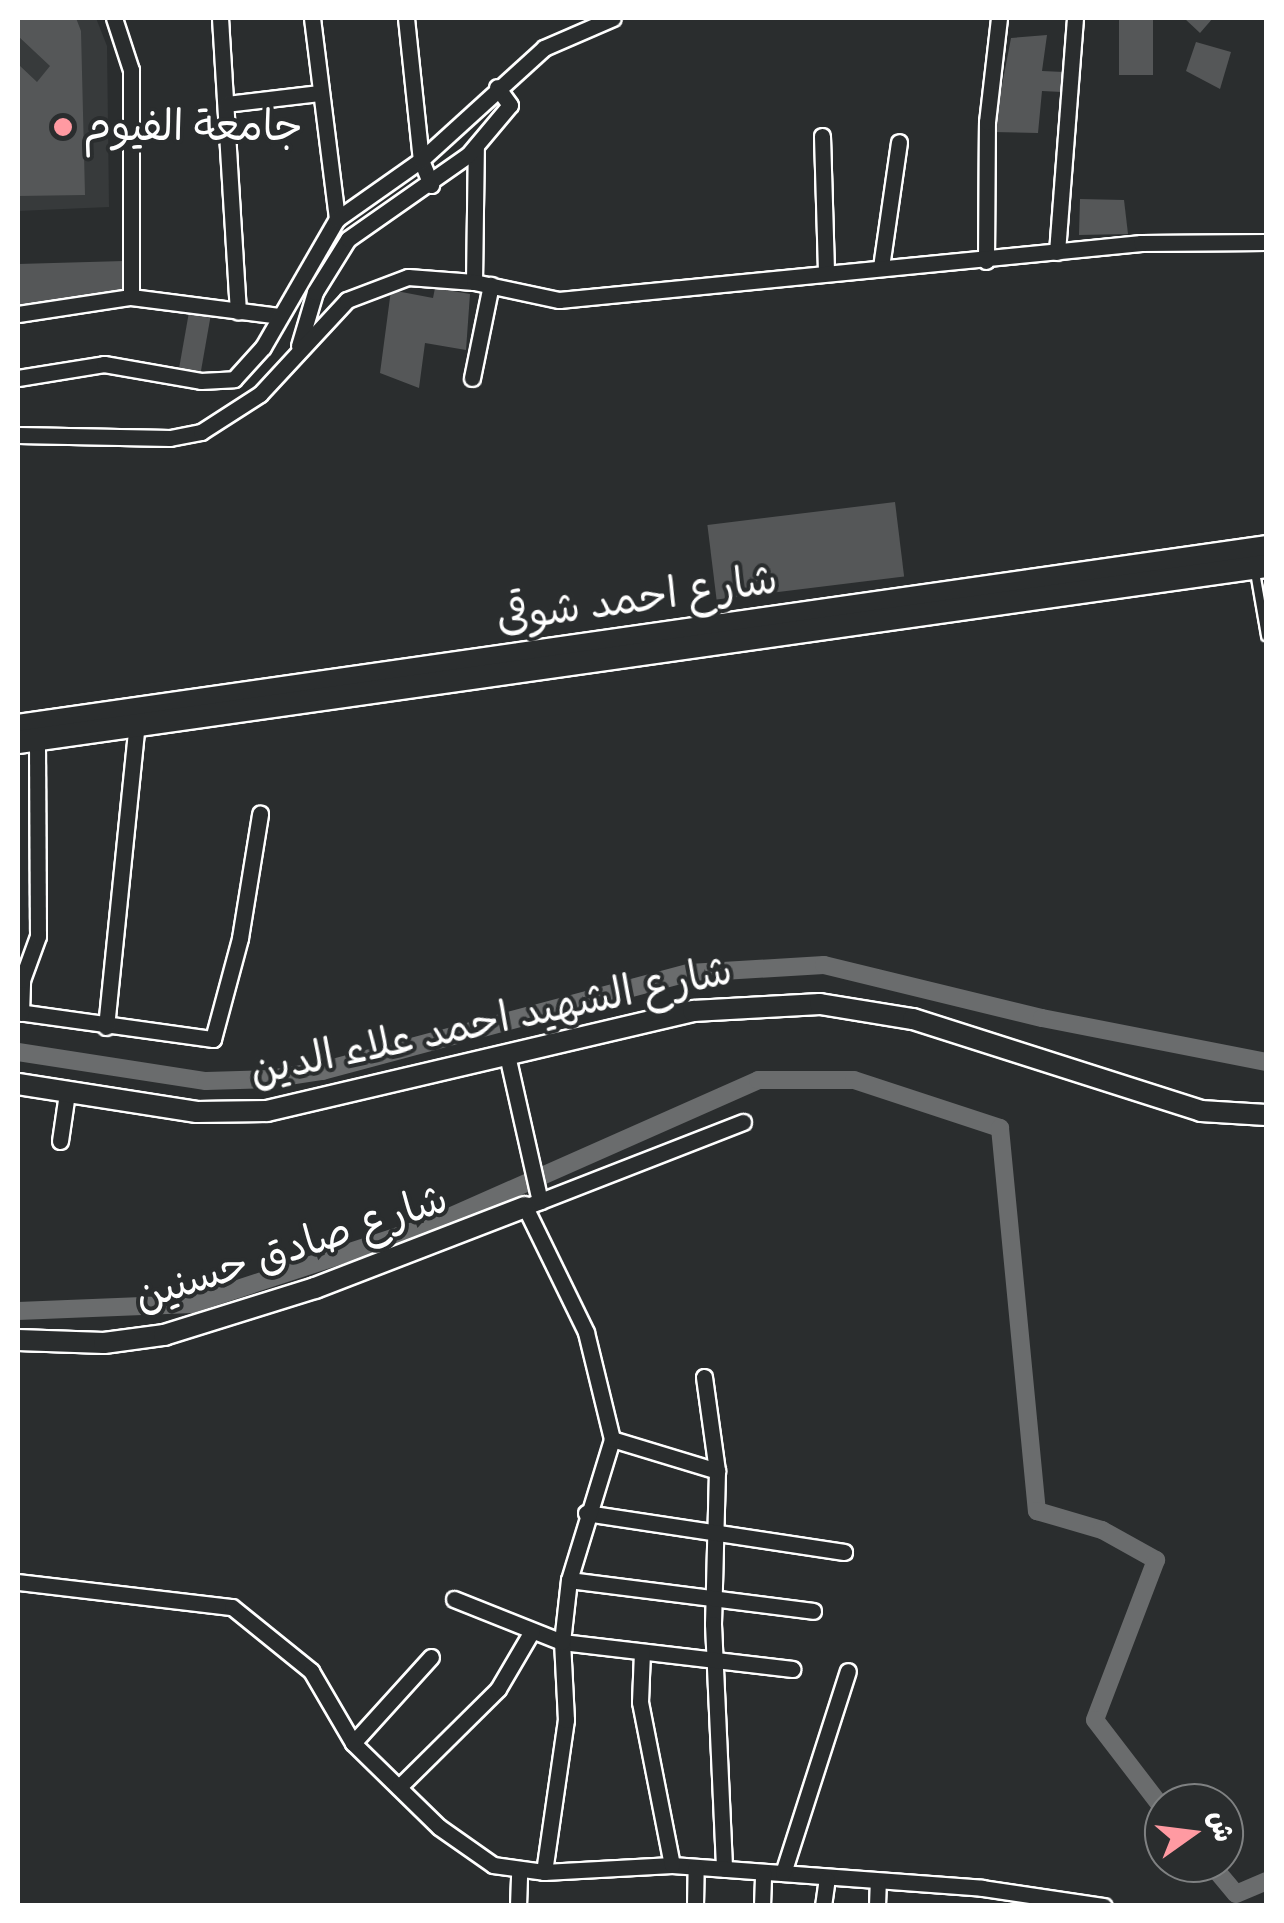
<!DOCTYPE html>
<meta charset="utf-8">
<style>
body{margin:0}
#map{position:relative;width:1284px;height:1923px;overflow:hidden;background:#2a2d2e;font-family:Caveat,"Playpen Sans Arabic",sans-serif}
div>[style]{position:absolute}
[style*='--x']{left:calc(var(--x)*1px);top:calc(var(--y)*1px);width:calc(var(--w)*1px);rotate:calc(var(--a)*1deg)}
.built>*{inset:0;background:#373a3b}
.canal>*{height:18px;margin:-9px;padding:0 9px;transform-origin:9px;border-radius:9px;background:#6a6c6d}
.building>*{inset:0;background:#555758;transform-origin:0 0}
.roads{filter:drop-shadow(2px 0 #fff) drop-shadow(-2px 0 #fff) drop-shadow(0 2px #fff) drop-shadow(0 -2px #fff)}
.lane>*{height:8px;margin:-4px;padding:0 4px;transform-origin:4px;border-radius:4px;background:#2a2d2e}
.street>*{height:15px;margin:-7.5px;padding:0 7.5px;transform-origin:7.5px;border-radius:7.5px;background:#2a2d2e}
.secondary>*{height:20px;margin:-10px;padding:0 10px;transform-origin:10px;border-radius:10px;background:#2a2d2e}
.primary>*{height:22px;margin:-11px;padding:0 11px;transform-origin:11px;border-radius:11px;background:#2a2d2e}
.dots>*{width:28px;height:28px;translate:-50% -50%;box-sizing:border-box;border:5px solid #2a2d2e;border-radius:50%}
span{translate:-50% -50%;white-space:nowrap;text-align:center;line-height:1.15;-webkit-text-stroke:8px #2a2d2e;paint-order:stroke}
.poi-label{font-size:42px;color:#fff}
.left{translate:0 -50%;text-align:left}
.street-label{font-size:42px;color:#fff}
.frame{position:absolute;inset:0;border:20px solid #fff;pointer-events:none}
.north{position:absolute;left:1144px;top:1783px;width:100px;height:100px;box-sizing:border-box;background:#2a2d2e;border:2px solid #7f8182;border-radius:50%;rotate:76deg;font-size:28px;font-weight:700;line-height:40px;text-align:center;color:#fff}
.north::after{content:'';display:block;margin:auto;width:35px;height:45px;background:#ff9aa2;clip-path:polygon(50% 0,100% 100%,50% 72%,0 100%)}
</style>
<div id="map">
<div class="built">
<div style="clip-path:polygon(18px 18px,96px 18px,107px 46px,109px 207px,18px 211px)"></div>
</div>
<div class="canal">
<div style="--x:18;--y:1052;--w:190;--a:8.8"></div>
<div style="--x:206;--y:1081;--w:63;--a:-1.8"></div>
<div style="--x:269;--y:1079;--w:54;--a:-8.6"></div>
<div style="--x:322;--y:1071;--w:380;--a:-15"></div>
<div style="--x:689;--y:973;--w:135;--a:-3.4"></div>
<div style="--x:824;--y:965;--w:224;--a:13.7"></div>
<div style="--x:1042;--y:1018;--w:228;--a:11.1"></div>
<div style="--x:18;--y:1311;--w:174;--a:-2.3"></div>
<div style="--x:192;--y:1304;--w:250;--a:-18.2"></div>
<div style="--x:429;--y:1226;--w:360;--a:-23.9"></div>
<div style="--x:758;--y:1080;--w:96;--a:0"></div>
<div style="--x:854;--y:1080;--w:154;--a:18.2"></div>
<div style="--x:1000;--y:1128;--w:385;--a:84.5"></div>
<div style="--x:1037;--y:1511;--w:68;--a:16.3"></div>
<div style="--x:1102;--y:1530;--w:62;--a:29.1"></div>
<div style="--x:1156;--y:1560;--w:171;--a:110.9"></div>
<div style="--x:1095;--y:1720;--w:113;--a:52.5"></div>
<div style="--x:1210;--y:1863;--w:40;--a:50"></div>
<div style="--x:1236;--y:1894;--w:33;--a:-23"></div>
</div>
<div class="building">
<div style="clip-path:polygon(18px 18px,76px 18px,81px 31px,85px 195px,18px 196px,19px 65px,37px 82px,50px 66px,18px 36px)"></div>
<div style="left:1119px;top:18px;width:34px;height:57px"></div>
<div style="clip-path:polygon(1184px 18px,1213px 18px,1200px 33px)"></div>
<div style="clip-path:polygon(1047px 35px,1042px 71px,1064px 72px,1062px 92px,1042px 91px,1038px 133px,993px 132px,1011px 38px)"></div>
<div style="clip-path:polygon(1196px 42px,1231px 52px,1220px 89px,1186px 71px)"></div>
<div style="clip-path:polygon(1080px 199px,1124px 200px,1128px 234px,1079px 235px)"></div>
<div style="clip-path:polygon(124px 261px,126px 292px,18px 308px,18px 264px)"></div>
<div style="clip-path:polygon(435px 288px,470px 294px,466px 350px,425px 343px,419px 388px,380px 373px,391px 290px,433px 298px)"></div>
<div style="left:189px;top:312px;width:22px;height:61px;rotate:10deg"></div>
<div style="left:895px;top:502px;width:75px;height:189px;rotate:83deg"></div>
</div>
<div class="roads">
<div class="lane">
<div style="--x:1255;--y:572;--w:65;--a:80.2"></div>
</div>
<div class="street">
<div style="--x:114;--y:18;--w:55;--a:71.9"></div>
<div style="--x:131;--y:70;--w:227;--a:90"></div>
<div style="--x:220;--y:18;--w:294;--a:86.5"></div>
<div style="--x:312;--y:18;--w:203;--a:82.9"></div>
<div style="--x:406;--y:18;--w:143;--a:84"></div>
<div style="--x:421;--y:160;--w:27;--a:68"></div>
<div style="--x:226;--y:104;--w:95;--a:-6.7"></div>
<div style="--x:822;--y:136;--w:134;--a:88.3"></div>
<div style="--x:1057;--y:252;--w:235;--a:-85.6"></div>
<div style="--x:986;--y:261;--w:139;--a:-89.6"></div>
<div style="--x:987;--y:122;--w:105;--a:-83.4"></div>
<div style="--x:881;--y:267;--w:126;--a:-81.8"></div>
<div style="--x:474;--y:282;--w:136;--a:-89.2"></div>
<div style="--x:18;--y:314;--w:114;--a:-8.6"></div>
<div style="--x:131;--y:297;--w:149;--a:7.3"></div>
<div style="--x:299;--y:346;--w:56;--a:-73.5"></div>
<div style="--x:315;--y:292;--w:62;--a:-58.1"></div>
<div style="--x:348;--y:239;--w:146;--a:-35"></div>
<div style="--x:468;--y:155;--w:65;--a:-50"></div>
<div style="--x:510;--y:105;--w:22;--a:-126"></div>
<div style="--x:18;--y:378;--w:87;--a:-9.2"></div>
<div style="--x:104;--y:364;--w:98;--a:9.9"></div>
<div style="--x:201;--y:381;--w:33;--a:-3"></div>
<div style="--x:234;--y:379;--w:43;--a:-47.8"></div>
<div style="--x:263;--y:347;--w:148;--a:-60"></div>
<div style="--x:337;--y:219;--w:103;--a:-35.1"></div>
<div style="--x:421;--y:160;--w:166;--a:-42.3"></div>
<div style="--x:544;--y:48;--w:75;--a:-23.5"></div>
<div style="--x:472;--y:378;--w:95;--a:-78.5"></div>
<div style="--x:18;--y:435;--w:152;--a:1.1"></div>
<div style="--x:170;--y:438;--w:32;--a:-11"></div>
<div style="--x:201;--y:432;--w:70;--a:-32.8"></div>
<div style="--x:260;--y:394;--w:128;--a:-47.2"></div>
<div style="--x:347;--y:300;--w:65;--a:-20.7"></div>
<div style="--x:408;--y:277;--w:66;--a:4.3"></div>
<div style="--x:474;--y:282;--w:87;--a:12"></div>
<div style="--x:559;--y:300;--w:585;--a:-5.59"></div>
<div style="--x:1141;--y:243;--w:125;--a:-0.5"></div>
<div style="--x:18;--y:1012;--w:197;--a:7.9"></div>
<div style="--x:213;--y:1039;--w:105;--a:-75"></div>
<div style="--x:240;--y:938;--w:126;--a:-80.8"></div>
<div style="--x:21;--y:1013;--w:33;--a:-88"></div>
<div style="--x:22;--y:980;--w:47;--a:-70"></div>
<div style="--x:38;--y:936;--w:197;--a:-90.3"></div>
<div style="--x:106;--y:1027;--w:305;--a:-84.2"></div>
<div style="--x:507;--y:1055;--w:150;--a:77.3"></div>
<div style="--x:60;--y:1141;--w:49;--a:-81.7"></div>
<div style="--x:704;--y:1377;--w:95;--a:82.1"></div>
<div style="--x:717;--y:1471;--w:153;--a:91.5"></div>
<div style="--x:713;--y:1624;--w:245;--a:87.4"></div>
<div style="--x:612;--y:1439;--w:110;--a:16.9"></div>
<div style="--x:586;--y:1513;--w:261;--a:8.6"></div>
<div style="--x:569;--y:1580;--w:246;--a:7.2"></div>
<div style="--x:18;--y:1582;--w:215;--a:6.7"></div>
<div style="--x:232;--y:1607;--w:102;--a:39"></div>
<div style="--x:311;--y:1671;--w:83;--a:59.7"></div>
<div style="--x:353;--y:1743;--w:120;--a:44.3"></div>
<div style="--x:439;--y:1827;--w:66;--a:35.1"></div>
<div style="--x:493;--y:1865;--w:51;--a:7.8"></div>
<div style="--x:544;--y:1872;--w:128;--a:-3.1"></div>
<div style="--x:672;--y:1865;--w:311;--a:4.2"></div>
<div style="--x:982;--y:1888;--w:123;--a:8.4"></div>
<div style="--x:454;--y:1599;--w:116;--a:21.7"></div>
<div style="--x:562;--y:1642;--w:232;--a:6.7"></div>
<div style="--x:642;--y:1652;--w:50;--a:92.3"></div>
<div style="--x:640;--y:1702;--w:166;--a:78.9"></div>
<div style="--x:353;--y:1743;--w:116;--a:-47.8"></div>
<div style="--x:399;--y:1787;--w:139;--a:-44.7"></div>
<div style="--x:498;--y:1689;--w:67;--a:-59.6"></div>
<div style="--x:544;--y:1872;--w:154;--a:-81.8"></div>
<div style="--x:566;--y:1720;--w:78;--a:-92.9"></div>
<div style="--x:562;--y:1642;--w:62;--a:-83.6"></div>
<div style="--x:569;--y:1580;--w:147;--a:-73"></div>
<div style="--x:612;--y:1439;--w:110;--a:-103.7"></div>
<div style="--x:586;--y:1332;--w:139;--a:-116"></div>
<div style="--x:525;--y:1207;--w:234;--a:-21.3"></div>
<div style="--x:783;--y:1873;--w:212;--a:-72.2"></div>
<div style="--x:518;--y:1906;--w:34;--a:-88"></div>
<div style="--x:695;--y:1906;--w:39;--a:-89"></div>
<div style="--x:762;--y:1906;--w:34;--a:-88"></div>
<div style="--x:823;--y:1906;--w:27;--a:-82"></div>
<div style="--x:877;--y:1906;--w:23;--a:-88"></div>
</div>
<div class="secondary">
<div style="--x:18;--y:1084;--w:181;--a:8.9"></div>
<div style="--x:197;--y:1112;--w:70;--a:-0.8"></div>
<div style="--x:267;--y:1111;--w:438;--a:-13.2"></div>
<div style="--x:693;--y:1011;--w:127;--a:-3.2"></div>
<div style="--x:820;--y:1004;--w:94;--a:9.2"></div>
<div style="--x:913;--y:1019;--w:302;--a:17.7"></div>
<div style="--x:1201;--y:1111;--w:65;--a:3.5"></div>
<div style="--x:18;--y:1340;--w:86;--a:2"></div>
<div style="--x:104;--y:1343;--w:61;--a:-7.6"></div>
<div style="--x:164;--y:1335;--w:158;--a:-17.3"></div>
<div style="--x:315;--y:1288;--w:225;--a:-21.1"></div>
</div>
<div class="primary">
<div style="--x:18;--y:726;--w:1261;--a:-8.16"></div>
<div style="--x:18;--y:742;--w:1260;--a:-8.03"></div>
</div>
</div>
<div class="dots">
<div style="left:63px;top:127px;background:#ff9aa2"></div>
</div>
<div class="poi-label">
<span class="left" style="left:83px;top:127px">جامعة الفيوم</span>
</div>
<div class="street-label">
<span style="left:637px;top:599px;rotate:-8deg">شارع احمد شوقى</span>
<span style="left:491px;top:1021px;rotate:-12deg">شارع الشهيد احمد علاء الدين</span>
<span style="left:291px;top:1248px;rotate:-18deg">شارع صادق حسنين</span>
</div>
<div class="frame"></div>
<div class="north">ش</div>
</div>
